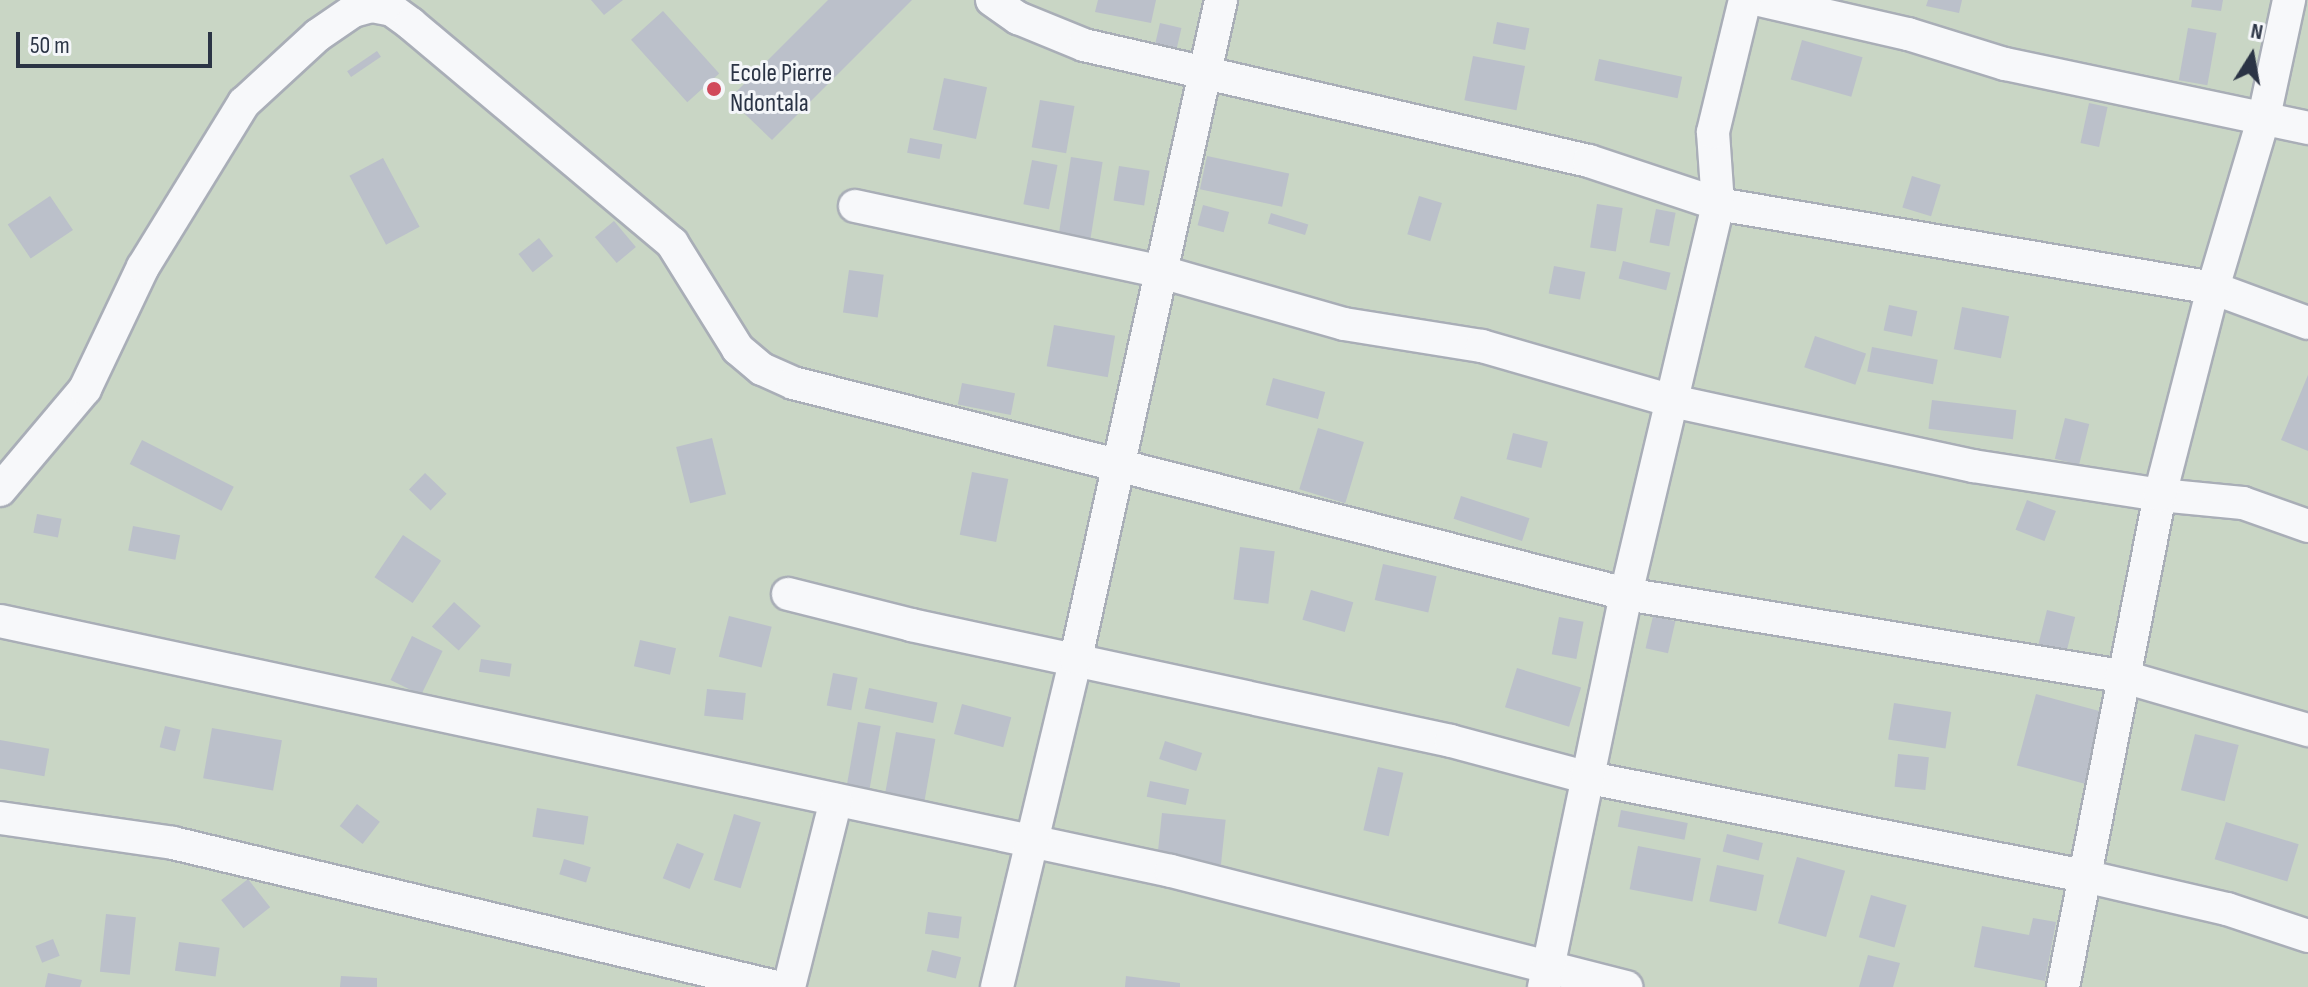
<!DOCTYPE html>
<style>
body{margin:0}
#map{position:relative;width:2308px;height:987px;overflow:hidden;background:#e4e7ec;font-family:"Sofia Sans Condensed",sans-serif}
div>[style]{position:absolute}
[style*='--x']{left:calc(var(--x)*1px);top:calc(var(--y)*1px);width:calc(var(--w)*1px);rotate:calc(var(--a)*1deg)}
.green>*{inset:0;background:#c9d6c5;transform-origin:0 0}
.building>*{inset:0;background:#bbc0ca;transform-origin:0 0}
.roads{filter:drop-shadow(2px 0 #a9aeb7) drop-shadow(-2px 0 #a9aeb7) drop-shadow(0 2px #a9aeb7) drop-shadow(0 -2px #a9aeb7)}
.street>*{height:32px;margin:-16px;padding:0 16px;transform-origin:16px;border-radius:16px;background:#f7f8fa}
.dots>*{width:22px;height:22px;translate:-50% -50%;box-sizing:border-box;border:4px solid #f4f6f9;border-radius:50%}
span{translate:-50% -50%;white-space:nowrap;text-align:center;line-height:1.15;-webkit-text-stroke:6px #f4f6f9;paint-order:stroke}
.poi-label{font-size:26px;color:#2b3445}
.left{translate:0 -50%;text-align:left}
.north{position:absolute;left:2212px;top:16px;width:80px;height:80px;-webkit-text-stroke:6px #f4f6f9;paint-order:stroke;rotate:11deg;font-size:22px;font-weight:700;line-height:32px;text-align:center;color:#2b3445}
.north::after{content:'';display:block;margin:auto;width:28px;height:36px;background:#2b3445;clip-path:polygon(50% 0,100% 100%,50% 72%,0 100%)}
.scale{position:absolute;left:16px;top:32px;width:196px;height:36px;box-sizing:border-box;border:4px solid #2b3445;border-top:0;padding-left:10px;font-size:24px;line-height:28px;white-space:nowrap;color:#2b3445;-webkit-text-stroke:6px #f4f6f9;paint-order:stroke}
</style>
<div id="map">
<div class="green">
<div style="left:0;top:0;width:2308px;height:987px"></div>
</div>
<div class="building">
<div style="clip-path:polygon(591px 0,623px 0,604px 15px)"></div>
<div style="clip-path:polygon(828px 0,912px 0,772px 140px,729px 99px)"></div>
<div style="clip-path:polygon(1098px 0,1156px 0,1151px 23px,1095px 12px)"></div>
<div style="clip-path:polygon(1928px 0,1962px 0,1959px 13px,1926px 6px)"></div>
<div style="clip-path:polygon(2192px 0,2223px 0,2221px 11px,2191px 7px)"></div>
<div style="left:663px;top:11px;width:84px;height:43px;rotate:48deg"></div>
<div style="left:1497px;top:22px;width:33px;height:22px;rotate:11deg"></div>
<div style="left:1160px;top:23px;width:22px;height:22px;rotate:13deg"></div>
<div style="left:2188px;top:28px;width:29px;height:53px;rotate:10deg"></div>
<div style="left:1802px;top:40px;width:63px;height:41px;rotate:16deg"></div>
<div style="left:377px;top:51px;width:7px;height:36px;rotate:56deg"></div>
<div style="left:1473px;top:56px;width:53px;height:45px;rotate:11deg"></div>
<div style="left:1599px;top:59px;width:85px;height:22px;rotate:12deg"></div>
<div style="left:944px;top:78px;width:44px;height:53px;rotate:12deg"></div>
<div style="left:1040px;top:100px;width:35px;height:48px;rotate:10deg"></div>
<div style="left:2089px;top:103px;width:19px;height:41px;rotate:12deg"></div>
<div style="left:910px;top:138px;width:33px;height:15px;rotate:11deg"></div>
<div style="left:1207px;top:156px;width:84px;height:34px;rotate:12deg"></div>
<div style="left:1071px;top:157px;width:32px;height:87px;rotate:9deg"></div>
<div style="left:383px;top:158px;width:78px;height:38px;rotate:62deg"></div>
<div style="left:1032px;top:160px;width:26px;height:45px;rotate:11deg"></div>
<div style="left:1119px;top:166px;width:31px;height:35px;rotate:9deg"></div>
<div style="left:1912px;top:176px;width:30px;height:33px;rotate:17deg"></div>
<div style="left:50px;top:196px;width:41px;height:51px;rotate:56deg"></div>
<div style="left:1419px;top:196px;width:24px;height:40px;rotate:17deg"></div>
<div style="left:1597px;top:204px;width:26px;height:44px;rotate:9deg"></div>
<div style="left:1203px;top:205px;width:27px;height:21px;rotate:15deg"></div>
<div style="left:1656px;top:209px;width:20px;height:34px;rotate:11deg"></div>
<div style="left:1271px;top:213px;width:39px;height:11px;rotate:17deg"></div>
<div style="left:614px;top:221px;width:34px;height:25px;rotate:50deg"></div>
<div style="left:539px;top:238px;width:23px;height:26px;rotate:52deg"></div>
<div style="left:1623px;top:261px;width:49px;height:18px;rotate:14deg"></div>
<div style="left:1554px;top:266px;width:32px;height:28px;rotate:11deg"></div>
<div style="left:849px;top:270px;width:35px;height:43px;rotate:8deg"></div>
<div style="left:1889px;top:305px;width:29px;height:26px;rotate:12deg"></div>
<div style="left:1962px;top:307px;width:48px;height:43px;rotate:11deg"></div>
<div style="left:1054px;top:325px;width:62px;height:42px;rotate:10deg"></div>
<div style="left:1815px;top:336px;width:54px;height:33px;rotate:19deg"></div>
<div style="left:1872px;top:347px;width:67px;height:25px;rotate:11deg"></div>
<div style="clip-path:polygon(2308px 375px,2308px 451px,2281px 440px)"></div>
<div style="left:1273px;top:378px;width:54px;height:28px;rotate:15deg"></div>
<div style="left:962px;top:383px;width:54px;height:22px;rotate:11deg"></div>
<div style="left:1932px;top:400px;width:85px;height:29px;rotate:7deg"></div>
<div style="left:2065px;top:418px;width:25px;height:42px;rotate:14deg"></div>
<div style="left:1318px;top:428px;width:48px;height:64px;rotate:17deg"></div>
<div style="left:1513px;top:433px;width:36px;height:27px;rotate:14deg"></div>
<div style="left:712px;top:438px;width:58px;height:37px;rotate:76deg"></div>
<div style="left:142px;top:440px;width:103px;height:27px;rotate:27deg"></div>
<div style="left:972px;top:472px;width:37px;height:64px;rotate:11deg"></div>
<div style="left:425px;top:473px;width:30px;height:23px;rotate:44deg"></div>
<div style="left:1461px;top:496px;width:72px;height:24px;rotate:18deg"></div>
<div style="left:2027px;top:500px;width:31px;height:32px;rotate:21deg"></div>
<div style="left:37px;top:514px;width:25px;height:19px;rotate:11deg"></div>
<div style="left:133px;top:526px;width:48px;height:25px;rotate:11deg"></div>
<div style="left:403px;top:535px;width:46px;height:51px;rotate:34deg"></div>
<div style="left:1240px;top:547px;width:35px;height:53px;rotate:7deg"></div>
<div style="left:1383px;top:564px;width:55px;height:37px;rotate:13deg"></div>
<div style="left:1311px;top:590px;width:44px;height:31px;rotate:16deg"></div>
<div style="left:454px;top:602px;width:36px;height:33px;rotate:42deg"></div>
<div style="left:2047px;top:610px;width:29px;height:35px;rotate:14deg"></div>
<div style="left:729px;top:616px;width:44px;height:42px;rotate:14deg"></div>
<div style="left:1653px;top:616px;width:23px;height:33px;rotate:13deg"></div>
<div style="left:1559px;top:617px;width:25px;height:38px;rotate:11deg"></div>
<div style="left:412px;top:636px;width:34px;height:49px;rotate:26deg"></div>
<div style="left:640px;top:640px;width:37px;height:27px;rotate:13deg"></div>
<div style="left:481px;top:659px;width:31px;height:13px;rotate:9deg"></div>
<div style="left:1517px;top:668px;width:67px;height:41px;rotate:17deg"></div>
<div style="left:833px;top:673px;width:25px;height:33px;rotate:11deg"></div>
<div style="left:869px;top:688px;width:70px;height:21px;rotate:12deg"></div>
<div style="left:707px;top:689px;width:39px;height:27px;rotate:6deg"></div>
<div style="left:2036px;top:694px;width:74px;height:74px;rotate:15deg"></div>
<div style="left:1894px;top:703px;width:58px;height:37px;rotate:9deg"></div>
<div style="left:962px;top:704px;width:51px;height:31px;rotate:15deg"></div>
<div style="left:858px;top:722px;width:23px;height:68px;rotate:10deg"></div>
<div style="left:165px;top:726px;width:16px;height:22px;rotate:14deg"></div>
<div style="left:212px;top:728px;width:71px;height:51px;rotate:10deg"></div>
<div style="left:896px;top:732px;width:40px;height:68px;rotate:10deg"></div>
<div style="left:2195px;top:734px;width:45px;height:58px;rotate:14deg"></div>
<div style="left:0;top:740px;width:50px;height:28px;rotate:10deg"></div>
<div style="left:1165px;top:741px;width:39px;height:19px;rotate:18deg"></div>
<div style="left:1898px;top:754px;width:31px;height:33px;rotate:6deg"></div>
<div style="left:1378px;top:767px;width:26px;height:65px;rotate:13deg"></div>
<div style="left:1150px;top:781px;width:40px;height:16px;rotate:12deg"></div>
<div style="left:357px;top:804px;width:29px;height:28px;rotate:38deg"></div>
<div style="left:537px;top:808px;width:52px;height:29px;rotate:9deg"></div>
<div style="left:1621px;top:810px;width:68px;height:17px;rotate:11deg"></div>
<div style="left:1162px;top:813px;width:64px;height:45px;rotate:6deg"></div>
<div style="left:734px;top:814px;width:28px;height:69px;rotate:17deg"></div>
<div style="left:2226px;top:822px;width:76px;height:39px;rotate:17deg"></div>
<div style="left:1727px;top:834px;width:37px;height:18px;rotate:14deg"></div>
<div style="left:677px;top:843px;width:29px;height:38px;rotate:22deg"></div>
<div style="left:1638px;top:846px;width:64px;height:44px;rotate:11deg"></div>
<div style="left:1797px;top:857px;width:50px;height:69px;rotate:16deg"></div>
<div style="left:564px;top:859px;width:28px;height:16px;rotate:17deg"></div>
<div style="left:1717px;top:865px;width:48px;height:37px;rotate:12deg"></div>
<div style="left:248px;top:879px;width:36px;height:34px;rotate:52deg"></div>
<div style="left:1871px;top:895px;width:37px;height:44px;rotate:16deg"></div>
<div style="left:928px;top:912px;width:34px;height:22px;rotate:8deg"></div>
<div style="left:106px;top:914px;width:30px;height:58px;rotate:6deg"></div>
<div style="clip-path:polygon(2033px 918px,2056px 922px,2045px 981px,1974px 967px,1982px 926px,2029px 935px)"></div>
<div style="left:53px;top:939px;width:18px;height:19px;rotate:68deg"></div>
<div style="left:179px;top:942px;width:41px;height:29px;rotate:8deg"></div>
<div style="left:932px;top:950px;width:30px;height:22px;rotate:14deg"></div>
<div style="clip-path:polygon(1868px 955px,1900px 963px,1893px 987px,1859px 987px)"></div>
<div style="clip-path:polygon(48px 973px,82px 980px,80px 987px,45px 987px)"></div>
<div style="clip-path:polygon(341px 976px,377px 978px,377px 987px,340px 987px)"></div>
<div style="clip-path:polygon(1126px 976px,1180px 983px,1180px 987px,1125px 987px)"></div>
</div>
<div class="roads">
<div class="street">
<div style="--x:992;--y:0;--w:32;--a:35"></div>
<div style="--x:1018;--y:18;--w:71;--a:22.2"></div>
<div style="--x:1084;--y:45;--w:518;--a:12.94"></div>
<div style="--x:1589;--y:161;--w:136;--a:18.4"></div>
<div style="--x:1718;--y:204;--w:502;--a:9.63"></div>
<div style="--x:2213;--y:288;--w:101;--a:20.2"></div>
<div style="--x:1759;--y:0;--w:153;--a:12.9"></div>
<div style="--x:1908;--y:34;--w:102;--a:17.2"></div>
<div style="--x:2005;--y:64;--w:310;--a:11.9"></div>
<div style="--x:855;--y:206;--w:310;--a:12.1"></div>
<div style="--x:1158;--y:271;--w:193;--a:15.9"></div>
<div style="--x:1344;--y:324;--w:140;--a:9.1"></div>
<div style="--x:1482;--y:346;--w:198;--a:16.1"></div>
<div style="--x:1672;--y:401;--w:308;--a:12.2"></div>
<div style="--x:1973;--y:466;--w:189;--a:8.8"></div>
<div style="--x:2160;--y:495;--w:83;--a:5.5"></div>
<div style="--x:2243;--y:503;--w:69;--a:19.5"></div>
<div style="--x:0;--y:490;--w:132;--a:-49.9"></div>
<div style="--x:85;--y:389;--w:135;--a:-64.6"></div>
<div style="--x:143;--y:267;--w:193;--a:-58.4"></div>
<div style="--x:244;--y:103;--w:100;--a:-42.6"></div>
<div style="--x:318;--y:35;--w:42;--a:-34.4"></div>
<div style="--x:353;--y:11;--w:20;--a:-15"></div>
<div style="--x:372;--y:6;--w:20;--a:11"></div>
<div style="--x:392;--y:10;--w:24;--a:36"></div>
<div style="--x:411;--y:24;--w:341;--a:40"></div>
<div style="--x:672;--y:243;--w:125;--a:58.1"></div>
<div style="--x:738;--y:349;--w:31;--a:40"></div>
<div style="--x:762;--y:369;--w:34;--a:24"></div>
<div style="--x:793;--y:383;--w:859;--a:14.21"></div>
<div style="--x:1626;--y:594;--w:502;--a:9.41"></div>
<div style="--x:2121;--y:676;--w:195;--a:16.1"></div>
<div style="--x:788;--y:594;--w:127;--a:14.1"></div>
<div style="--x:911;--y:625;--w:552;--a:12.12"></div>
<div style="--x:1451;--y:741;--w:139;--a:15"></div>
<div style="--x:1585;--y:777;--w:509;--a:11.22"></div>
<div style="--x:2084;--y:876;--w:147;--a:13"></div>
<div style="--x:2227;--y:909;--w:85;--a:18.4"></div>
<div style="--x:0;--y:621;--w:1197;--a:12.05"></div>
<div style="--x:1171;--y:871;--w:470;--a:14.3"></div>
<div style="--x:0;--y:818;--w:175;--a:8.2"></div>
<div style="--x:173;--y:843;--w:620;--a:13.43"></div>
<div style="--x:789;--y:987;--w:193;--a:-75.9"></div>
<div style="--x:997;--y:987;--w:338;--a:-76.5"></div>
<div style="--x:1076;--y:658;--w:674;--a:-77.57"></div>
<div style="--x:1544;--y:987;--w:401;--a:-78.2"></div>
<div style="--x:1626;--y:594;--w:401;--a:-76.7"></div>
<div style="--x:1718;--y:204;--w:72;--a:-94"></div>
<div style="--x:1713;--y:132;--w:136;--a:-76.4"></div>
<div style="--x:2063;--y:987;--w:501;--a:-78.85"></div>
<div style="--x:2160;--y:495;--w:214;--a:-75.6"></div>
<div style="--x:2213;--y:288;--w:178;--a:-73.4"></div>
<div style="--x:2264;--y:117;--w:120;--a:-77.9"></div>
</div>
</div>
<div class="dots">
<div style="left:714px;top:89px;background:#d1495b"></div>
</div>
<div class="poi-label">
<span class="left" style="left:730px;top:89px">Ecole Pierre<br>Ndontala</span>
</div>
<div class="north">N</div>
<div class="scale">50 m</div>
</div>
